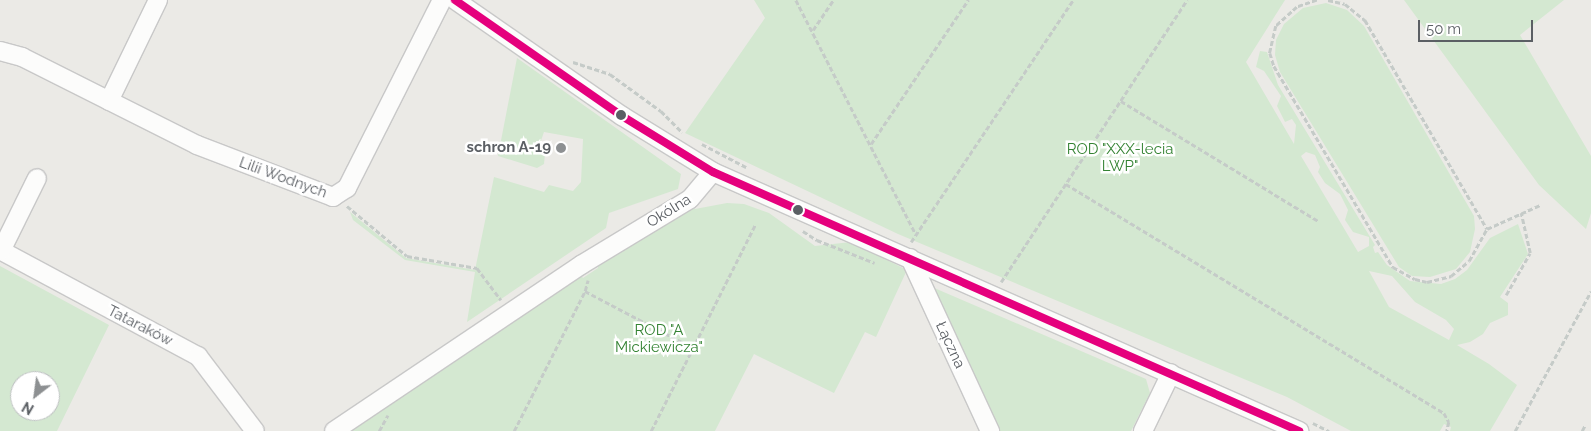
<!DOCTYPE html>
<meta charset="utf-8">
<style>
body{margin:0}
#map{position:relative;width:1591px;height:431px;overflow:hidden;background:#ebeae6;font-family:Raleway,sans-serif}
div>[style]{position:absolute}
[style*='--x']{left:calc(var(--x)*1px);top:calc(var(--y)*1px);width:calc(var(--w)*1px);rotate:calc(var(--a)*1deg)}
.green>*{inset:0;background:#d4e8d1}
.path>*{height:2.5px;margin-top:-1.25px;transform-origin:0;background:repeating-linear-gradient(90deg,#c5cbc8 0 5px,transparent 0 7.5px)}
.roads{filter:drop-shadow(1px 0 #c8c8c8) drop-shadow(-1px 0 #c8c8c8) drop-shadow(0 1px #c8c8c8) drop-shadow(0 -1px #c8c8c8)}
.minor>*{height:18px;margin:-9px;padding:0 9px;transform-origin:9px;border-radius:9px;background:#fcfcfb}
.bus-1>*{height:8px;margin:-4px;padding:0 4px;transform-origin:4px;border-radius:4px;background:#e5007d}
.dots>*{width:14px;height:14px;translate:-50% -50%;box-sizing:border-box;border:2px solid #fff;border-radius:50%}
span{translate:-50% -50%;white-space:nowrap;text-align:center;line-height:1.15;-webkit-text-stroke:5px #fff;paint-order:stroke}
.poi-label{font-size:15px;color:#5b5f64;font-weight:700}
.right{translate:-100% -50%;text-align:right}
.park-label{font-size:15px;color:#348333}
.street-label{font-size:15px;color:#5b5f64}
.north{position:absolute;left:10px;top:371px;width:50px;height:50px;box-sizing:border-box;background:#fff;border:1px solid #bdbfc1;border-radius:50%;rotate:210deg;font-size:14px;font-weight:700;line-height:20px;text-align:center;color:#5b5f64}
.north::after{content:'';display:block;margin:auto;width:18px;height:22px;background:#8d9092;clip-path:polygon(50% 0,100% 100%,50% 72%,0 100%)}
.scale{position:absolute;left:1418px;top:20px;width:115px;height:22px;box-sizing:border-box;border:2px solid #5b5f64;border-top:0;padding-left:6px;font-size:15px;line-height:18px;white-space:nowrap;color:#5b5f64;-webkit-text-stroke:4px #fff;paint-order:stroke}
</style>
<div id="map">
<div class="green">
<div style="clip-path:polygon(evenodd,754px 0,1285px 0,1246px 62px,1294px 144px,1296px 125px,1292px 119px,1285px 122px,1277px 106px,1281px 96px,1264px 71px,1256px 67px,1260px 51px,1267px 52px,1278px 85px,1375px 245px,1373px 247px,1375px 253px,1378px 252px,1387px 265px,1410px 281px,1441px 284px,1455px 279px,1467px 270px,1490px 238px,1518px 224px,1528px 254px,1500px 297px,1508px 303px,1508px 315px,1490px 323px,1483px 334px,1470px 342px,1457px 345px,1489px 364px,1517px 385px,1490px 431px,1450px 431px,1451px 427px,1444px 424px,1440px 431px,1351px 431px,1287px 397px,898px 234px,685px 133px,765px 18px,754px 0,1306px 152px,1315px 155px,1320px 167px,1318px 172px,1325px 183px,1340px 194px,1348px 210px,1345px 220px,1353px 232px,1369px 237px,1369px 246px,1358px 252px,1301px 156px,1306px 152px,754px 0,1369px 271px,1392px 276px,1415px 302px,1446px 320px,1454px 329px,1449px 340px,1389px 307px,1369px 271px)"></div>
<div style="clip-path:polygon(1404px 0,1564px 0,1520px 35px,1591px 156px,1591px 213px,1586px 229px,1539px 185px)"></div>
<div style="clip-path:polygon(1326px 3px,1347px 10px,1364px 26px,1474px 216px,1475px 229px,1470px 252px,1456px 269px,1430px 277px,1412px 276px,1399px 267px,1280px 72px,1275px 55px,1276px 40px,1284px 24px,1303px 8px)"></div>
<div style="clip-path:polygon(517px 58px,681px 174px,678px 189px,609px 213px,606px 228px,467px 322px,475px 272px,405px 260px,353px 220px,350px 212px,406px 258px,475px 270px,494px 177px,544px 192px,549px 185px,573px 191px,581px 182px,583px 139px,544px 132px,537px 152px,545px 154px,544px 164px,537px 168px,498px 156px)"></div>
<div style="clip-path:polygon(727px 203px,744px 204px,769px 213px,815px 246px,851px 242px,907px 270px,876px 337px,865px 332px,834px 393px,754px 354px,715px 431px,349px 431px,580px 274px,583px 278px,598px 268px,598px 263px,692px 206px,695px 209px)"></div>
<div style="clip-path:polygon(evenodd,0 266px,109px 325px,57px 431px,0 431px,0 266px,20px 381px,50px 381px,50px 411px,20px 411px,20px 381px)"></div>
<div style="clip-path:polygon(932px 287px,1146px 379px,1150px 393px,1131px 431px,996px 431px)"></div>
</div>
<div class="path">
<div style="--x:796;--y:0;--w:262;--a:62.9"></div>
<div style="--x:1317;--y:0;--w:21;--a:161"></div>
<div style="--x:1297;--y:7;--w:28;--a:138"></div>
<div style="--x:1276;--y:26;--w:28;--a:103"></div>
<div style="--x:1270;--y:53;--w:14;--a:73"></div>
<div style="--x:1274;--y:66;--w:234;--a:59.4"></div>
<div style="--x:1393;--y:267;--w:25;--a:29"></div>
<div style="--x:1415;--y:279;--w:12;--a:14"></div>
<div style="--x:1427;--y:282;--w:25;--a:-14"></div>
<div style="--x:1451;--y:276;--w:23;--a:-40"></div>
<div style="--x:1469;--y:261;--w:37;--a:-61"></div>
<div style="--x:1487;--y:229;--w:58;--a:-24.4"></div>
<div style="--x:1328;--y:0;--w:17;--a:13"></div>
<div style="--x:1345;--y:4;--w:26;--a:39"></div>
<div style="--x:1365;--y:20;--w:242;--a:59.7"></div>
<div style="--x:813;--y:30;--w:36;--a:-56"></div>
<div style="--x:573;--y:62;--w:39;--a:18"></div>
<div style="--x:610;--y:74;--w:63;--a:36"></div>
<div style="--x:661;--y:111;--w:30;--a:45"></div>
<div style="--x:1121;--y:101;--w:231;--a:31.3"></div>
<div style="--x:702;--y:144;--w:50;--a:27.6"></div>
<div style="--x:871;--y:144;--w:174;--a:-56"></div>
<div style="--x:1066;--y:184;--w:442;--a:31.2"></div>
<div style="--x:1444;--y:413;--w:10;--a:61"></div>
<div style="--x:1449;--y:422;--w:9;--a:103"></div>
<div style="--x:347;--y:206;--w:78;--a:39.8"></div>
<div style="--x:407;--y:256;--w:71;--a:9.7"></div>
<div style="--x:477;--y:268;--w:40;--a:53"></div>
<div style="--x:803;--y:231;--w:17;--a:33"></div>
<div style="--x:817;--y:240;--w:62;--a:21.6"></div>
<div style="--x:911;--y:242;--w:291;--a:-56.2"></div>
<div style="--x:1001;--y:282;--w:338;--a:-56.6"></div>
<div style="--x:585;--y:291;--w:11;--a:-75"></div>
<div style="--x:1506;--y:295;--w:48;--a:-60.3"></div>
<div style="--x:1530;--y:253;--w:41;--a:-102.7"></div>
<div style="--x:1313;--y:423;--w:18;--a:27"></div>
<div style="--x:379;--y:431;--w:18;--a:-61"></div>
<div style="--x:514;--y:431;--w:157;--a:-63.1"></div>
<div style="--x:585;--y:291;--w:122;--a:27.8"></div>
<div style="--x:651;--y:431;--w:231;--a:-63.2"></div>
<div style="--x:1515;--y:431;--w:159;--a:-61.5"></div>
<div style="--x:1582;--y:431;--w:7;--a:-63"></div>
</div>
<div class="roads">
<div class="minor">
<div style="--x:455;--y:0;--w:203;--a:34.8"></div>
<div style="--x:622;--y:116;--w:107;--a:31.6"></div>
<div style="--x:713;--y:172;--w:641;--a:23.84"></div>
<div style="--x:0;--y:51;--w:23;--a:15"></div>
<div style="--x:22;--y:57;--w:196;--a:26.7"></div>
<div style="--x:197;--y:145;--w:146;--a:20.9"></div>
<div style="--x:333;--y:197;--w:17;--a:-33"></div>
<div style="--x:347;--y:188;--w:211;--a:-63.2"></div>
<div style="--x:109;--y:101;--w:112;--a:-64.1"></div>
<div style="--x:0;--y:250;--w:225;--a:28.2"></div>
<div style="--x:198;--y:356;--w:94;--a:52.8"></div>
<div style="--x:1;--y:251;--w:81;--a:-63.7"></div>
<div style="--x:910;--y:258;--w:191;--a:65.2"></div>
<div style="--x:334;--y:431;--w:298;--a:-33.9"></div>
<div style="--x:581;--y:265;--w:127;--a:-31.2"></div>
<div style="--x:690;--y:199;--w:35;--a:-50"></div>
<div style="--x:1143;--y:431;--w:64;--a:-64.2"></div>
</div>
</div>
<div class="bus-1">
<div style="--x:455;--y:0;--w:203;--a:34.8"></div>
<div style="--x:622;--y:116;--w:107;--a:31.6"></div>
<div style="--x:713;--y:172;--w:641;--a:23.84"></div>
</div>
<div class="dots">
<div style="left:621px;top:115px;background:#5b5f64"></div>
<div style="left:561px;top:148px;background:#8d9092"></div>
<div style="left:798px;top:210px;background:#5b5f64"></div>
</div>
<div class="poi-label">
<span class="right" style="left:551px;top:148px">schron A-19</span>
</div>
<div class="park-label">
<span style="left:1120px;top:158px">ROD "XXX-lecia<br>LWP"</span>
<span style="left:659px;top:339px">ROD "A<br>Mickiewicza"</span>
</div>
<div class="street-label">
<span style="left:283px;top:178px;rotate:20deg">Lilii Wodnych</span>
<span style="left:669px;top:211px;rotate:-32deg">Okólna</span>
<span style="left:140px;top:326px;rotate:27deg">Tataraków</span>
<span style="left:950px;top:345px;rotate:65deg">Łączna</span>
</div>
<div class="north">N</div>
<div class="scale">50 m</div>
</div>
